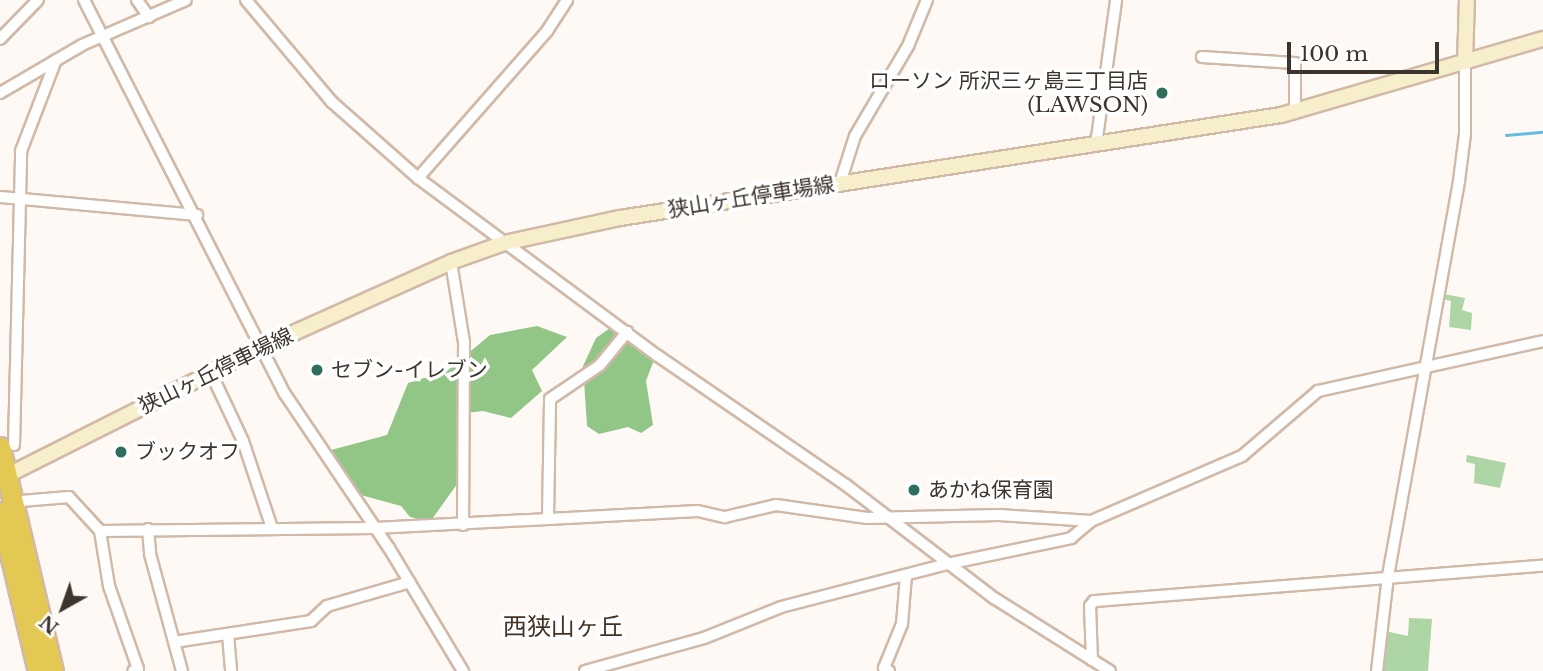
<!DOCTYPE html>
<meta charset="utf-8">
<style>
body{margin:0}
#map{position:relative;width:1543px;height:671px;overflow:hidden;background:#fef9f5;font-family:"Libre Baskerville","Noto Sans JP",serif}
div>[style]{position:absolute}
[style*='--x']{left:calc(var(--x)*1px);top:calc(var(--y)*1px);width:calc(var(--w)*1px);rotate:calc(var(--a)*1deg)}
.green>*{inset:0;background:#add5a5}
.forest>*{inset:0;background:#92c687}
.stream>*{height:2.5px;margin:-1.25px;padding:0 1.25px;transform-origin:1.25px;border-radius:1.25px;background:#62bce3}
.roads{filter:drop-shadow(2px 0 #d1b9a8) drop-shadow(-2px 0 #d1b9a8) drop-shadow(0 2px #d1b9a8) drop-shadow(0 -2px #d1b9a8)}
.street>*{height:10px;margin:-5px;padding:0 5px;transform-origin:5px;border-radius:5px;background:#fff}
.secondary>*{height:14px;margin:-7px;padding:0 7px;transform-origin:7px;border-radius:7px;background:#f7eecc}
.highway>*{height:19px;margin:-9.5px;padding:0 9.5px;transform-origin:9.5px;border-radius:9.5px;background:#e4c854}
.dots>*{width:19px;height:19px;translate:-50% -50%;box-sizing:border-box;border:4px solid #fff;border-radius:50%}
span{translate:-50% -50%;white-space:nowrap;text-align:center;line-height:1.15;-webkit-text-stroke:7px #fff;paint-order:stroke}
.poi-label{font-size:21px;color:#3d342d}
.right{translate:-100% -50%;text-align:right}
.left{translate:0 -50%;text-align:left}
.street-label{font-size:21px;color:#3d342d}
.quarter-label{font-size:24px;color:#453224}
.north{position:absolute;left:28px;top:573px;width:70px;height:70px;-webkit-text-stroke:5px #fff;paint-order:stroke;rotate:220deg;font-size:19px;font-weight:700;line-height:28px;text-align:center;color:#3d342d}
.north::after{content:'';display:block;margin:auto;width:24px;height:32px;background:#3d342d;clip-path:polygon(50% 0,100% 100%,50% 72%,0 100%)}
.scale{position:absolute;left:1287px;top:42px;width:152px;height:32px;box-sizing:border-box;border:4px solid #3d342d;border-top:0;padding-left:9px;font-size:21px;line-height:24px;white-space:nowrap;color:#3d342d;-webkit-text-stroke:5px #fff;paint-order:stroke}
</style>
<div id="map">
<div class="green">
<div style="clip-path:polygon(1444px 294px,1465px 298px,1462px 310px,1472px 313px,1471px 330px,1449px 327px,1451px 301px,1442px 299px)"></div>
<div style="clip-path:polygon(1467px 455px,1506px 463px,1500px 488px,1474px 483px,1475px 464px,1466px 462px)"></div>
<div style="clip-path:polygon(1409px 618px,1432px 619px,1428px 671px,1381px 671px,1385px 631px,1408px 636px)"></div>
</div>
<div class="forest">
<div style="clip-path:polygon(537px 326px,567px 337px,532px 370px,542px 391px,511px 418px,483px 411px,457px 414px,460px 480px,430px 522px,410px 517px,401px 506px,357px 494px,331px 450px,387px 435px,408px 383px,447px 371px,490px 335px)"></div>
<div style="clip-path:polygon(610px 328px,654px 360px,646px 381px,653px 425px,641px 433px,628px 427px,599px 434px,587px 426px,583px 366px,596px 338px)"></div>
</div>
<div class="stream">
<div style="--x:1506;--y:135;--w:37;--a:-5"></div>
</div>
<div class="roads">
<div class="street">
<div style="--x:84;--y:0;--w:442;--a:63"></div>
<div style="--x:285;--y:394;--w:186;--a:56"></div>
<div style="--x:389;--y:548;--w:144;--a:59"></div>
<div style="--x:137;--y:0;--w:21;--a:55"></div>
<div style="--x:246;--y:0;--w:133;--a:49.9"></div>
<div style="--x:332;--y:102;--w:115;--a:41.5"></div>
<div style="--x:418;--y:178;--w:299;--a:36.6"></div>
<div style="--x:658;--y:356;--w:228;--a:34.5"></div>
<div style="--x:846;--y:485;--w:186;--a:37.4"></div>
<div style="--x:994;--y:598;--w:137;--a:32.2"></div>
<div style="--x:0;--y:39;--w:54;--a:-45.7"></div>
<div style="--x:1202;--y:57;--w:93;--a:3.7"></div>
<div style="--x:1295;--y:63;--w:50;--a:90"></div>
<div style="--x:0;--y:93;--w:95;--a:-30.3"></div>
<div style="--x:82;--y:45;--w:113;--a:-23.4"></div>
<div style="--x:1096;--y:145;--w:146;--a:-82.1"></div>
<div style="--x:418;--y:178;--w:196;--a:-48.7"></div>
<div style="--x:547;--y:31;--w:37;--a:-57"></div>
<div style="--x:840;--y:183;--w:49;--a:-72.3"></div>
<div style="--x:855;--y:136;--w:104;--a:-59.5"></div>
<div style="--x:908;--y:46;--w:50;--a:-67.6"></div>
<div style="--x:0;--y:197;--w:198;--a:5.2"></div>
<div style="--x:451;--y:262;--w:81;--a:80.8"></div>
<div style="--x:464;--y:342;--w:183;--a:90.3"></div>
<div style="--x:211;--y:373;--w:75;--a:64.8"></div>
<div style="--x:243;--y:441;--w:92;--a:71.6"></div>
<div style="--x:14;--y:445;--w:294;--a:-88.6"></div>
<div style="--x:21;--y:151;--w:97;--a:-69"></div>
<div style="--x:21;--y:501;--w:48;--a:-4.8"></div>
<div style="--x:69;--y:497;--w:46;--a:47.6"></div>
<div style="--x:100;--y:531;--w:275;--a:-0.6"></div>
<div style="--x:375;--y:528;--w:323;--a:-3"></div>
<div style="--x:698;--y:511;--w:28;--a:13"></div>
<div style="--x:725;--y:517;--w:52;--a:-13.2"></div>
<div style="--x:776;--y:505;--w:92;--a:8.1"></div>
<div style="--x:867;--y:518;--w:132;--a:-1.3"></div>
<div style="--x:999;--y:515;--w:92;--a:3.7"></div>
<div style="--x:548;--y:517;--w:118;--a:-89"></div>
<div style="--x:550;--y:399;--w:60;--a:-34.2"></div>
<div style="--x:600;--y:365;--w:43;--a:-50.7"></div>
<div style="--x:148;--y:529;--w:25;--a:85"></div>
<div style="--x:150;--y:554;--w:121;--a:74.7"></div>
<div style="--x:100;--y:531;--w:56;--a:80.7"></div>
<div style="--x:109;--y:586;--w:88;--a:70.7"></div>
<div style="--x:138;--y:669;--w:5;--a:158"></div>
<div style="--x:228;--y:635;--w:36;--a:85"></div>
<div style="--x:174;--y:642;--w:139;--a:-8.7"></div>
<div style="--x:311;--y:621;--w:22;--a:-43"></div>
<div style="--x:327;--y:606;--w:86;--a:-16.1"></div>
<div style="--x:1092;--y:660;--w:54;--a:-92.1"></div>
<div style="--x:1090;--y:606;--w:6;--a:-51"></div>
<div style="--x:1094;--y:601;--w:450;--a:-4.5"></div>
<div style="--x:585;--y:671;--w:123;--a:-15.5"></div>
<div style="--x:704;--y:638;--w:83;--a:-21.9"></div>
<div style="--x:781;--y:607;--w:171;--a:-14.5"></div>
<div style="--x:947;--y:564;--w:127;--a:-11.8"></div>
<div style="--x:1071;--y:538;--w:26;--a:-40"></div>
<div style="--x:1091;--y:521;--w:164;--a:-23.3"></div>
<div style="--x:1242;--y:456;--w:100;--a:-40.5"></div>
<div style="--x:1318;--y:391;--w:230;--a:-12.5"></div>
<div style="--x:889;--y:671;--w:6;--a:-149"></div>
<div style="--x:884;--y:668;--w:48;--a:-67.8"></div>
<div style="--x:902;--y:624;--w:49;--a:-85.3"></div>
<div style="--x:1377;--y:671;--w:96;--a:-83.4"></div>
<div style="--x:1388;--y:576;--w:401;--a:-79.8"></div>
<div style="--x:1459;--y:181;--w:47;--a:-82.7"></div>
<div style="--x:1465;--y:134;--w:72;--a:-90"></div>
</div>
<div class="secondary">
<div style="--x:1465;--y:62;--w:62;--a:-88.2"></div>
<div style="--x:0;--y:479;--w:291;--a:-26.7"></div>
<div style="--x:260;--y:348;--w:209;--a:-24.2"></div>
<div style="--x:451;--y:262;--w:56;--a:-19.7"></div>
<div style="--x:504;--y:243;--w:119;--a:-12.2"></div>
<div style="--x:620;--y:218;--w:669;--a:-8.86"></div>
<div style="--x:1281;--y:115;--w:273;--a:-16.2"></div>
</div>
<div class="highway">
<div style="--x:0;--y:447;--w:230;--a:76.7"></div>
<div style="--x:0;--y:512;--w:163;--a:76.6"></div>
</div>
</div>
<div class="dots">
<div style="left:1162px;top:93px;background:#2e6e5d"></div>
<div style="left:317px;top:370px;background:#2e6e5d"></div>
<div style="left:121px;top:452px;background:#2e6e5d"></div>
<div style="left:914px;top:490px;background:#2e6e5d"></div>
</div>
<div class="poi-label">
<span class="right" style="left:1148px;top:93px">ローソン 所沢三ヶ島三丁目店<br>(LAWSON)</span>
<span class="left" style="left:331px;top:370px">セブン-イレブン</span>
<span class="left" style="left:135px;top:452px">ブックオフ</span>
<span class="left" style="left:928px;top:490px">あかね保育園</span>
</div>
<div class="street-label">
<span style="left:751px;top:197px;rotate:-9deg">狭山ヶ丘停車場線</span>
<span style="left:216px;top:371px;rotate:-26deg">狭山ヶ丘停車場線</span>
</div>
<div class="quarter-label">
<span style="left:563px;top:627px">西狭山ヶ丘</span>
</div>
<div class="north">N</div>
<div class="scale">100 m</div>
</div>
